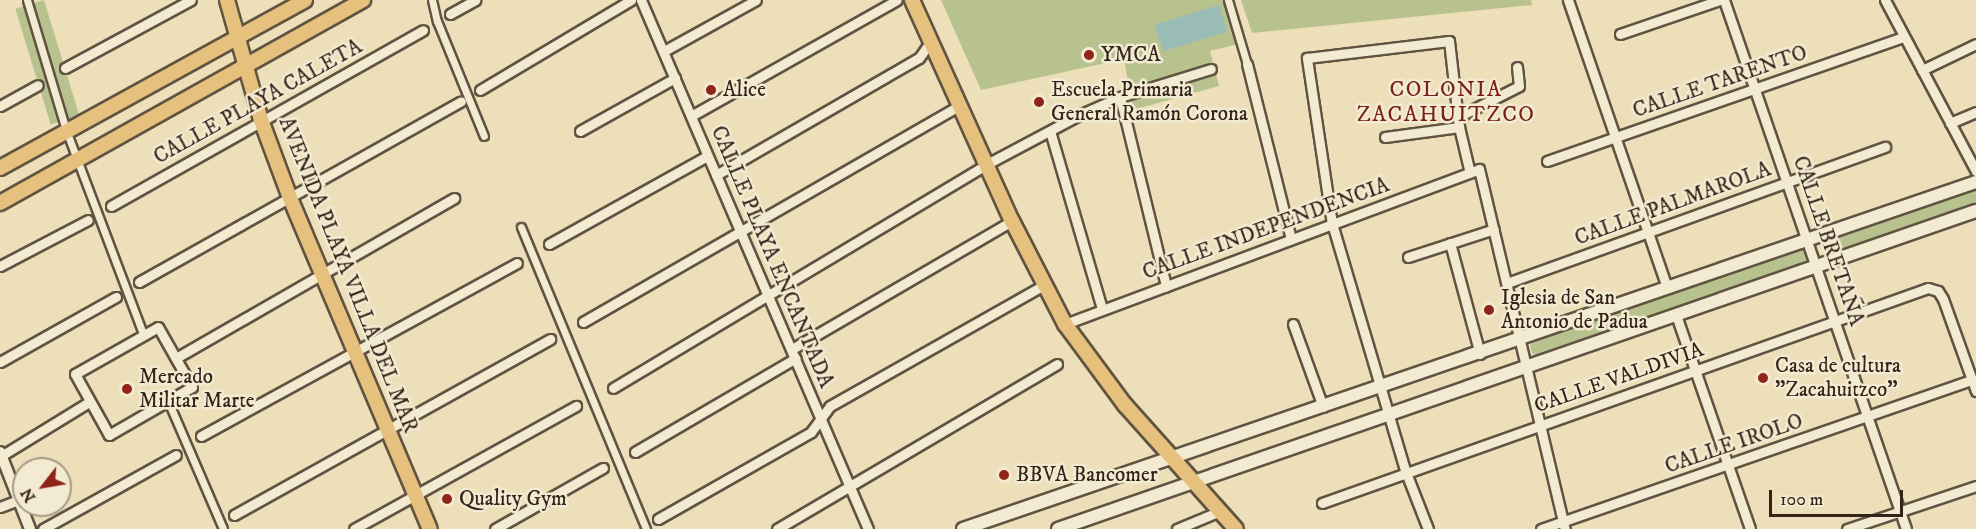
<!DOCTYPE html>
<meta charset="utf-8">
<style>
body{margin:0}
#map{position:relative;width:1976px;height:529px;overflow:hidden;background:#ecdfba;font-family:"IM FELL DW Pica",serif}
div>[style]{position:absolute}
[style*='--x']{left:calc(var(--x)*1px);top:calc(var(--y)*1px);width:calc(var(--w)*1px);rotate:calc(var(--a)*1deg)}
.green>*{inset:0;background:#b8c28f;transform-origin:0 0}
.water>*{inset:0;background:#9abcb6;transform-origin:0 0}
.roads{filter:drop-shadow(2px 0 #605341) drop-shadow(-2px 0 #605341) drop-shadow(0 2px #605341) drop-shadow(0 -2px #605341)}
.pedestrian>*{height:7px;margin:-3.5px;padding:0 3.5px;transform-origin:3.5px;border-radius:3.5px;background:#f3ead2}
.minor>*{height:9px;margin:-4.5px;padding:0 4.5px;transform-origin:4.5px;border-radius:4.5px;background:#f3ead2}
.tertiary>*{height:10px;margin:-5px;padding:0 5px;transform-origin:5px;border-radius:5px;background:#f3ead2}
.secondary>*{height:12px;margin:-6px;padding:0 6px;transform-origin:6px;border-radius:6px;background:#f3ead2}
.primary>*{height:14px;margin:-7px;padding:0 7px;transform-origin:7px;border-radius:7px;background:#e6c07d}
.dots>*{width:16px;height:16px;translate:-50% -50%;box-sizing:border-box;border:3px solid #f3ead2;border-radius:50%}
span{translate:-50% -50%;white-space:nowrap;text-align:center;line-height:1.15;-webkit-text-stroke:5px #f3ead2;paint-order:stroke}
.poi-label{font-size:21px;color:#322419}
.left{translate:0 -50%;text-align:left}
.street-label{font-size:21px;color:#322419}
.neighbourhood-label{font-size:22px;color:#7a1f14;letter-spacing:1.5px}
.north{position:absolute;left:12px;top:457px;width:60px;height:60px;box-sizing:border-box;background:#f3ead2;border:2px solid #a69b88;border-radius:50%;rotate:239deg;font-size:16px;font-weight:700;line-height:24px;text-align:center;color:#322419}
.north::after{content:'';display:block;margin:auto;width:21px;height:27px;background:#8f2418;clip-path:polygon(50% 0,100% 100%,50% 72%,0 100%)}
.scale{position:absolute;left:1769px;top:490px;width:134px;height:27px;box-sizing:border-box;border:3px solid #322419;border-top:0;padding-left:8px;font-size:18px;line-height:21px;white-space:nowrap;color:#322419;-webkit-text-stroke:4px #f3ead2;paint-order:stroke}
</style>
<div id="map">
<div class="green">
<div style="left:44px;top:0;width:121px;height:30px;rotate:73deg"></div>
<div style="clip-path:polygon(941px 0,1225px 0,1238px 44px,1210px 51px,1219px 86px,1133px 110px,1124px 59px,981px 90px)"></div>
<div style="clip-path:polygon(1241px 0,1531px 0,1532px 5px,1252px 33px)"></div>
<div style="clip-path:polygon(1968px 190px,1976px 191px,1976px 205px,1967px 209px,1834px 255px,1826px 255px,1821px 247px,1826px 239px)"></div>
<div style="clip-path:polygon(1797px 248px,1803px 250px,1806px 260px,1802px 265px,1538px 356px,1532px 353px,1530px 345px,1539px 338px)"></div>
</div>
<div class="water">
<div style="left:1219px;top:5px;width:28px;height:67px;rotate:73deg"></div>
</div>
<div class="roads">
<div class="pedestrian">
<div style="--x:27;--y:0;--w:136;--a:73.3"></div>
<div style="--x:66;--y:130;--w:220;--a:69.3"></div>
<div style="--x:432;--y:0;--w:22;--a:77"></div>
<div style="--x:437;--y:21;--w:124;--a:67.8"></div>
<div style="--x:1228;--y:0;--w:67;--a:73.5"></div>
<div style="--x:521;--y:227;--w:327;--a:67.5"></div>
<div style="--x:168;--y:401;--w:139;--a:66.7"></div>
</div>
<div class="minor">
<div style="--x:641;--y:0;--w:576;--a:66.78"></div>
<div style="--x:1568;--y:0;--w:304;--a:71"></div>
<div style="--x:1724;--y:0;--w:559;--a:71.01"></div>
<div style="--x:1885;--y:0;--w:194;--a:62"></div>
<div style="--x:450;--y:14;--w:29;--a:-29"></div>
<div style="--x:1620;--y:34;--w:106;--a:-18.8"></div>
<div style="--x:664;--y:51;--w:105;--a:-29"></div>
<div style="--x:1247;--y:64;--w:180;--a:75.9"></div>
<div style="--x:65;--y:68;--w:143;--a:-28.4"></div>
<div style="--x:1922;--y:70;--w:60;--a:-25.7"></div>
<div style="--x:480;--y:90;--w:176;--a:-30.8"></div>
<div style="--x:1120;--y:97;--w:195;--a:76.3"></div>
<div style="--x:0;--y:106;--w:43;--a:-28.9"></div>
<div style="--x:691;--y:116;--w:236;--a:-29.4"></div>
<div style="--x:1458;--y:117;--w:68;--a:-26.9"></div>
<div style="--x:1519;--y:86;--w:19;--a:-96"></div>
<div style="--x:1950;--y:123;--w:28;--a:-23"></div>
<div style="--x:580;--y:131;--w:109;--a:-29.2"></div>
<div style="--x:1050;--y:131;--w:185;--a:73.7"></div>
<div style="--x:1385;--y:137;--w:75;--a:-7.7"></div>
<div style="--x:1547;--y:161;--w:378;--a:-19.2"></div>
<div style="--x:716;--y:175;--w:234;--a:-30"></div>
<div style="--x:919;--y:58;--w:21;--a:-55"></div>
<div style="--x:111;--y:206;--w:358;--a:-29.4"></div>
<div style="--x:1450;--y:243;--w:115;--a:74.9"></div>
<div style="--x:549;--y:244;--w:181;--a:-29.1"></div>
<div style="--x:1408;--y:257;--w:90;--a:-18"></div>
<div style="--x:0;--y:266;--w:99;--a:-27.6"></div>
<div style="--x:139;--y:282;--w:369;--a:-29.3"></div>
<div style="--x:1507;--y:283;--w:402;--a:-19.8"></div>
<div style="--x:1676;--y:315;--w:226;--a:70.9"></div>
<div style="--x:583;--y:322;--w:436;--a:-29.9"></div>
<div style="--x:1065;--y:324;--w:442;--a:-20.5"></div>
<div style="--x:1479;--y:169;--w:370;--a:76.6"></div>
<div style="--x:1293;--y:324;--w:88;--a:70.1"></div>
<div style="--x:158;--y:327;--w:69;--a:60.5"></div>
<div style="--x:192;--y:387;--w:96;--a:150"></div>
<div style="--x:109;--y:435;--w:70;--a:-119.1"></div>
<div style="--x:75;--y:374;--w:95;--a:-29.5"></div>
<div style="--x:792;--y:349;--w:255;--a:-30.2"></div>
<div style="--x:176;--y:358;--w:321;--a:-29.9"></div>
<div style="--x:0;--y:362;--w:133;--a:-29.3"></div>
<div style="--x:613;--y:388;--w:436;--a:-30.9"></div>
<div style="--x:987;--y:164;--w:106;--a:-28"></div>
<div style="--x:1081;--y:114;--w:43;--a:-23.6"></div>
<div style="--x:1120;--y:97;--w:95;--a:-17.1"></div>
<div style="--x:201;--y:436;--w:360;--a:-28.7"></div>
<div style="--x:635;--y:452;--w:186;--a:-30.3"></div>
<div style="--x:1;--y:456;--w:103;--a:-31.5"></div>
<div style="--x:1322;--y:503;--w:643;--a:-19.53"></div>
<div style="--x:1928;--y:288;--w:10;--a:17"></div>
<div style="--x:1938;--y:291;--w:9;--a:58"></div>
<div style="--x:1943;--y:299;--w:98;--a:70.3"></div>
<div style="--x:0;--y:507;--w:19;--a:-21"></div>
<div style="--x:234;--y:515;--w:362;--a:-29.1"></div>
<div style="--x:658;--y:519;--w:176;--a:-29.6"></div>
<div style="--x:811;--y:432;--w:32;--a:-54"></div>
<div style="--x:830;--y:406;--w:246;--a:-29.5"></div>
<div style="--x:43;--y:529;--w:152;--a:-29.1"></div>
<div style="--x:354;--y:529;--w:254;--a:-29"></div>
<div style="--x:495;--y:529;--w:124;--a:-29.5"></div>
<div style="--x:777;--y:529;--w:325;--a:-30.5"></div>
<div style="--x:1177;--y:529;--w:47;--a:-22.7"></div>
<div style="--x:1428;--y:529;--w:63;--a:-111.3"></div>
<div style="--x:1405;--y:470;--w:257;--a:-106.5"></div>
<div style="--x:1332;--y:224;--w:168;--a:-98.6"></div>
<div style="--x:1307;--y:58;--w:143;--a:-6.8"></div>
<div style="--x:1449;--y:41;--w:87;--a:83.4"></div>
<div style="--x:1459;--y:127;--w:47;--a:76.6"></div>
<div style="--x:1541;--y:529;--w:456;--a:-19.1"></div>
<div style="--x:1847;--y:529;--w:136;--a:-18.4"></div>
</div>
<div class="tertiary">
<div style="--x:0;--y:452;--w:83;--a:68.7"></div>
</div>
<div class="secondary">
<div style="--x:963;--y:529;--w:1071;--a:-18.91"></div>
<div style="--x:1058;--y:529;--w:972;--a:-19.11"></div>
</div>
<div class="primary">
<div style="--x:227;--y:0;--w:125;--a:74.2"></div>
<div style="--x:261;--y:120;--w:83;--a:69.6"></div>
<div style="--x:290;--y:198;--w:359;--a:67.1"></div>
<div style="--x:912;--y:0;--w:243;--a:65.7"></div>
<div style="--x:1012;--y:221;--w:116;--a:62.8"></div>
<div style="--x:1065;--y:324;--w:101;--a:53.5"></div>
<div style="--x:1125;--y:405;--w:166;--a:48.2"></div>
<div style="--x:0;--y:168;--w:348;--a:-28.8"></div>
<div style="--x:0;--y:203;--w:416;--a:-29.2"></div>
</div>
</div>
<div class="dots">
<div style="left:1089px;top:55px;background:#8f2418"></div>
<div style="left:711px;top:90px;background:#8f2418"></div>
<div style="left:1039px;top:102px;background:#8f2418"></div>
<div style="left:1489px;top:310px;background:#8f2418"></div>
<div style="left:1763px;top:378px;background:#8f2418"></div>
<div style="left:127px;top:389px;background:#8f2418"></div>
<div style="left:1004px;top:475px;background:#8f2418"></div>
<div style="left:447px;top:499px;background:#8f2418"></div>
</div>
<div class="poi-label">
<span class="left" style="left:1101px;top:55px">YMCA</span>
<span class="left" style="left:723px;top:90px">Alice</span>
<span class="left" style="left:1051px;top:102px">Escuela Primaria<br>General Ramón Corona</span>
<span class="left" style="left:1501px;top:310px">Iglesia de San<br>Antonio de Padua</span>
<span class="left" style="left:1775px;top:378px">Casa de cultura<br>"Zacahuitzco"</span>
<span class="left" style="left:139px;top:389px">Mercado<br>Militar Marte</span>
<span class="left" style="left:1016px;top:475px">BBVA Bancomer</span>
<span class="left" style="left:459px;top:499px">Quality Gym</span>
</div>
<div class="street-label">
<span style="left:1720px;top:82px;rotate:-19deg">CALLE TARENTO</span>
<span style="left:258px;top:102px;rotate:-29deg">CALLE PLAYA CALETA</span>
<span style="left:1673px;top:204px;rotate:-20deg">CALLE PALMAROLA</span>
<span style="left:1266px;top:229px;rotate:-20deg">CALLE INDEPENDENCIA</span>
<span style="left:1828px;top:241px;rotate:71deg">CALLE BRETAÑA</span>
<span style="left:772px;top:257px;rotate:67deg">CALLE PLAYA ENCANTADA</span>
<span style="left:348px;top:275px;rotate:68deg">AVENIDA PLAYA VILLA DEL MAR</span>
<span style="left:1619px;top:378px;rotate:-19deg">CALLE VALDIVIA</span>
<span style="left:1734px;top:444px;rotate:-19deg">CALLE IROLO</span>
</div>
<div class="neighbourhood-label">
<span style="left:1446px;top:102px">COLONIA<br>ZACAHUITZCO</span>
</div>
<div class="north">N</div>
<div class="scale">100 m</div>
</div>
